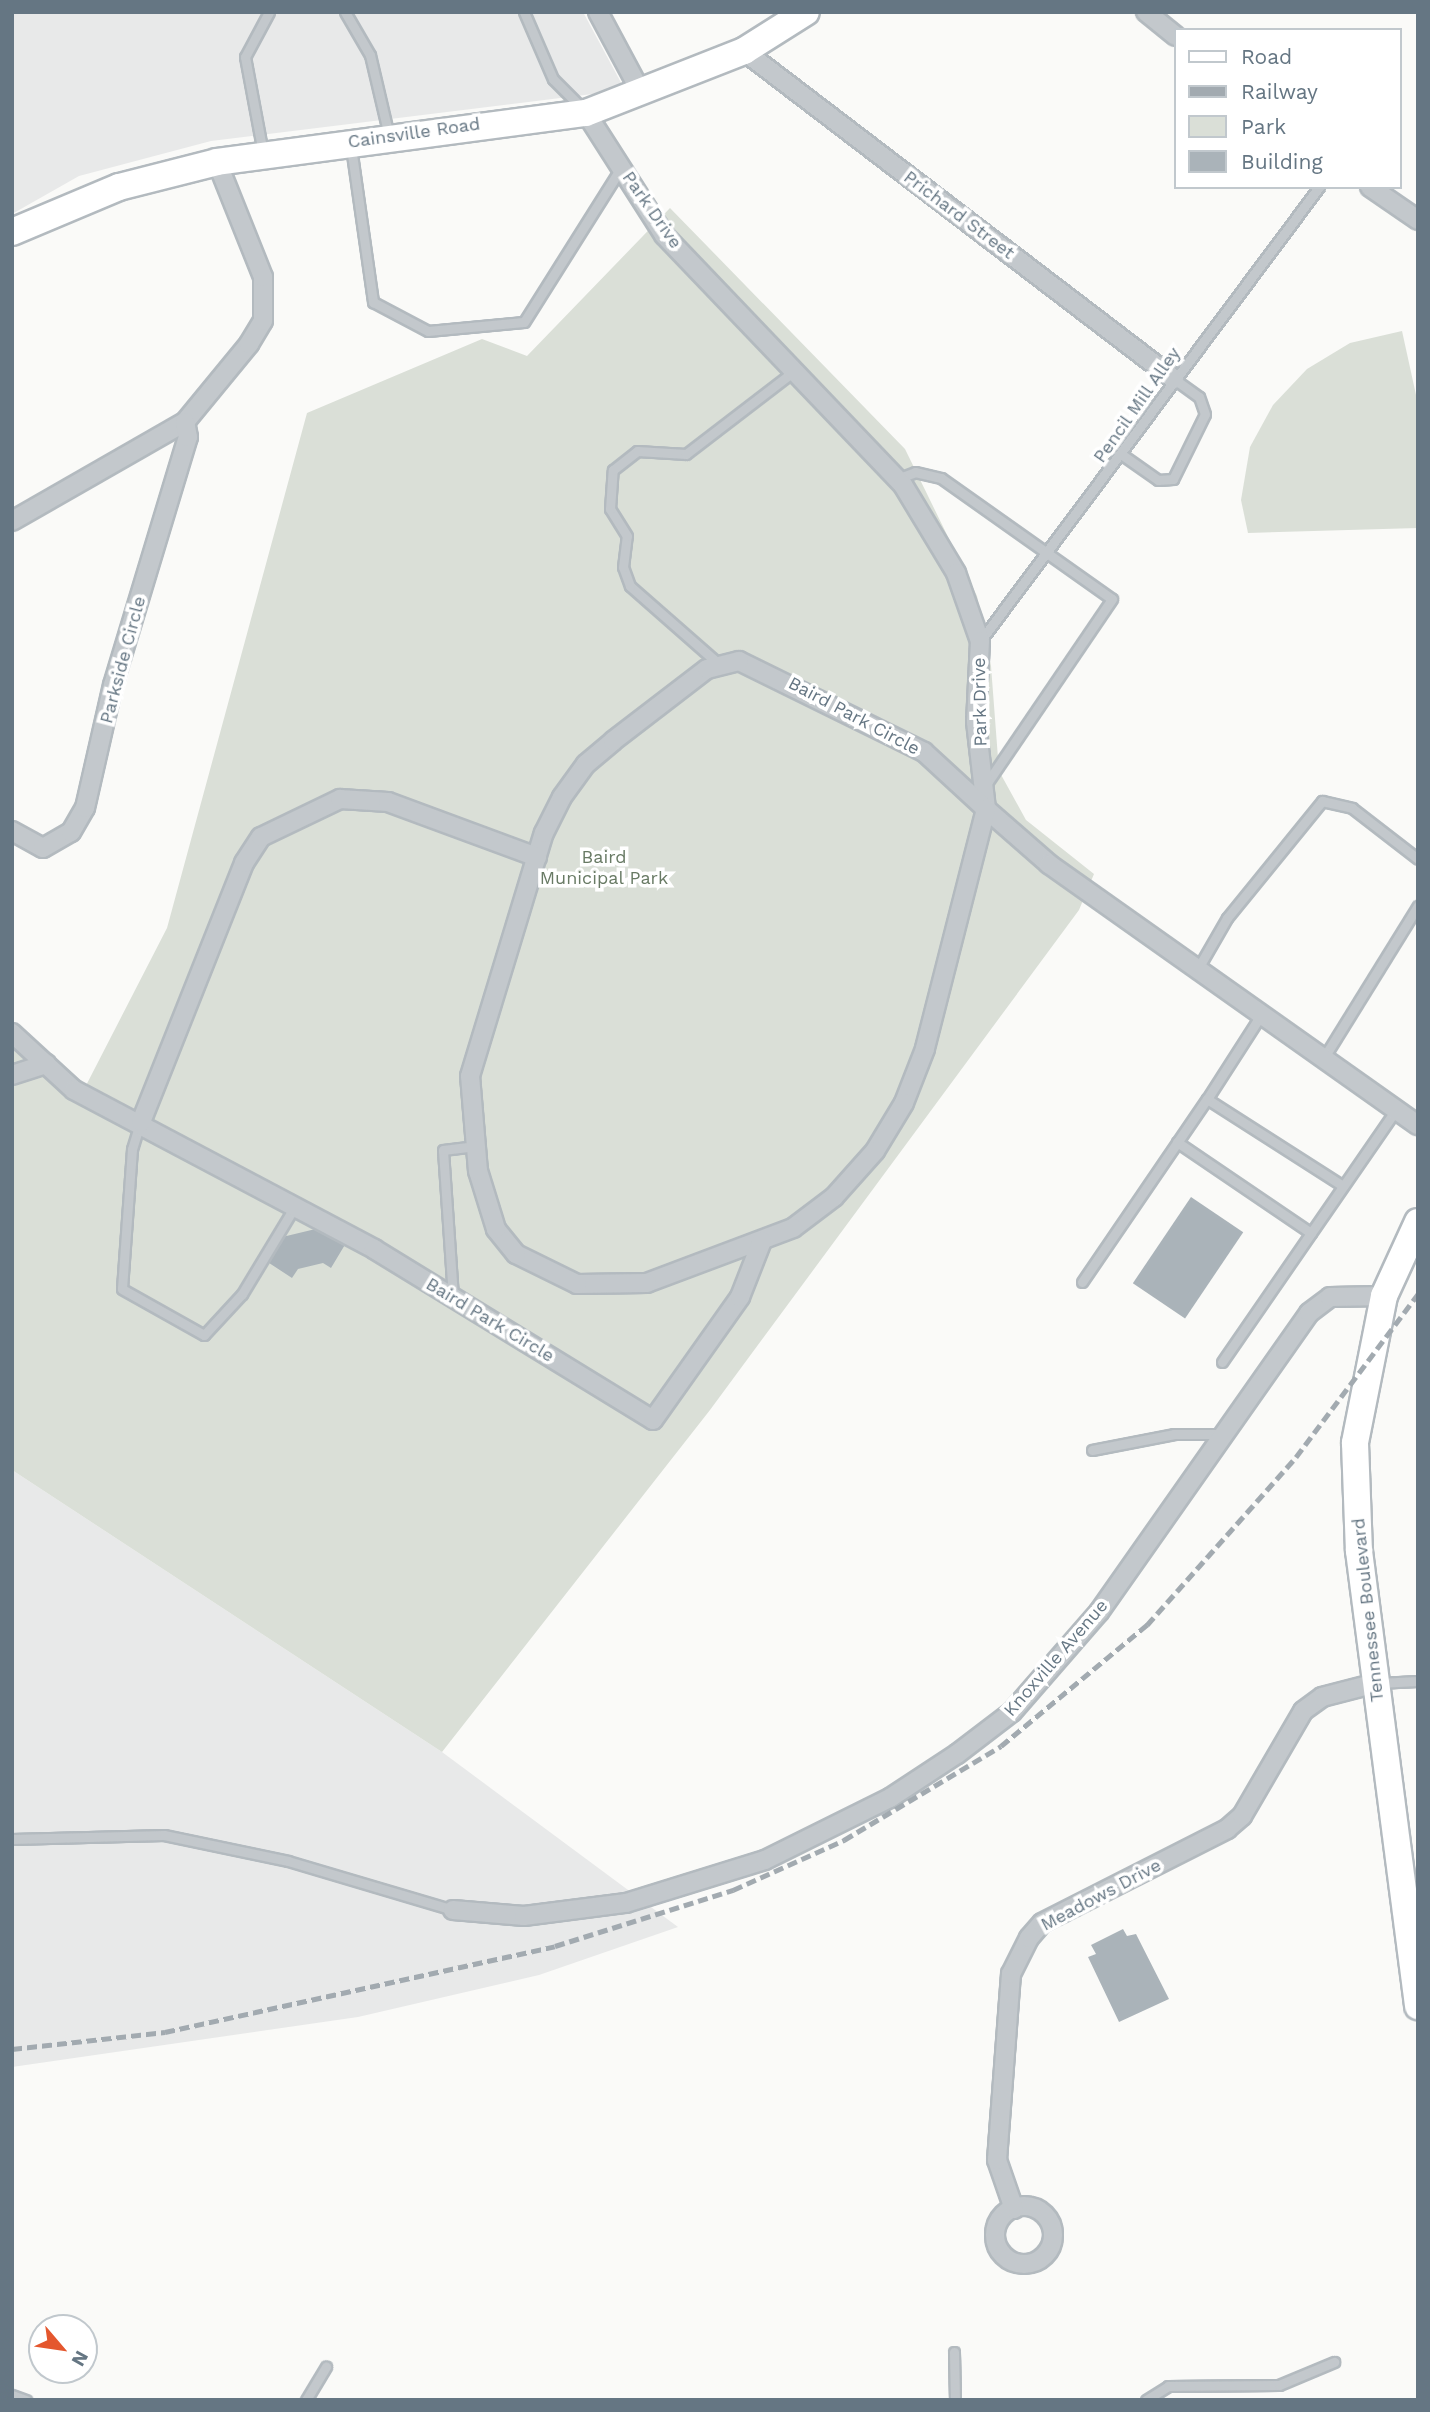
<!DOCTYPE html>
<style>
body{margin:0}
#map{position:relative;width:1430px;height:2412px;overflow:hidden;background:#fafaf8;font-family:"Work Sans",sans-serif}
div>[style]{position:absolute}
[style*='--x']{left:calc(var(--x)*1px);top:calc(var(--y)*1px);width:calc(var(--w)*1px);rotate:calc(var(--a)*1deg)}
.built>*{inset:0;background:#e8e9e9}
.green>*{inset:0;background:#dadfd7}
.building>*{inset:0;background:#aab3b9;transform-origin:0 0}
.roads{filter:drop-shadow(2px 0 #b3babf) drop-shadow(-2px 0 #b3babf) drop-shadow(0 2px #b3babf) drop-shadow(0 -2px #b3babf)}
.lane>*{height:9px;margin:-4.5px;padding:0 4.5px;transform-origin:4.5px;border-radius:4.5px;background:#c3c8cc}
.street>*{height:18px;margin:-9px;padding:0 9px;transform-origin:9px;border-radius:9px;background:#c3c8cc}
.street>.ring{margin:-9px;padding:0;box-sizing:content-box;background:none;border:18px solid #c3c8cc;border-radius:50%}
.secondary>*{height:26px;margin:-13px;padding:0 13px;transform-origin:13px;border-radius:13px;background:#fff}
.rail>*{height:5px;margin-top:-2.5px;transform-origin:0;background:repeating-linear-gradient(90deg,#a2aab0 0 10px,transparent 0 15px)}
span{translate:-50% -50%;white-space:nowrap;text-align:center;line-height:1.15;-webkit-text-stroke:7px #fff;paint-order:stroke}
.street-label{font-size:18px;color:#657683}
.park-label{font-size:18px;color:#687a64}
.frame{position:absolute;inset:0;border:14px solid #657683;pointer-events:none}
.legend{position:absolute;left:1174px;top:28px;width:228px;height:161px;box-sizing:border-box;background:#fff;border:2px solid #c1c8cd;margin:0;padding:9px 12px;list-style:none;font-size:21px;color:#657683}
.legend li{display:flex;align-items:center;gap:14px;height:35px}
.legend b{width:35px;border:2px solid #c1c8cd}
.north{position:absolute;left:28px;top:2314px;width:70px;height:70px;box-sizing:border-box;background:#fff;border:2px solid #c1c8cd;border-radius:50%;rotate:119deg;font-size:19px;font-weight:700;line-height:28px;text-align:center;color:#657683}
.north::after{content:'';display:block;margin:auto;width:24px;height:32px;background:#e4572e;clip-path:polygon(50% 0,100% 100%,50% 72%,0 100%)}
</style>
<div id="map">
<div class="built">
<div style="clip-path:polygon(12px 12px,583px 12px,625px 90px,211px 141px,79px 176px,12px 214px)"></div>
<div style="clip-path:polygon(12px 1470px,442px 1752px,678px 1927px,539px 1975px,358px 2017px,12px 2067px)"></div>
</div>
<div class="green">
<div style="clip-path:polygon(670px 208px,905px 449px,977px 596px,991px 666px,999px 771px,1026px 820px,1094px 874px,1079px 910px,710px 1410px,442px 1752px,12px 1470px,12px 1047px,77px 1103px,167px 928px,307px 413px,482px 339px,527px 356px)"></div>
<div style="clip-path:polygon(1402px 331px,1418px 404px,1418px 528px,1248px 533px,1241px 500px,1250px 447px,1273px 405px,1307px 369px,1350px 343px)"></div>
</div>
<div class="building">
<div style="left:1191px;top:1197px;width:63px;height:104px;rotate:34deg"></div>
<div style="clip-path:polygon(328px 1226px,349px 1238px,331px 1268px,323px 1263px,298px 1269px,292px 1278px,263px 1259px,274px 1239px)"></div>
<div style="clip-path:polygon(1123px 1929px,1127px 1936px,1136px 1934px,1169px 1999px,1119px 2022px,1088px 1957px,1096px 1954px,1091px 1945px)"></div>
</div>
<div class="roads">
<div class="lane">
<div style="--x:345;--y:12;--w:50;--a:59.8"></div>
<div style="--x:370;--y:55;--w:83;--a:76.8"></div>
<div style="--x:524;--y:12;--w:73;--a:66.6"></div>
<div style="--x:553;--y:79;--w:42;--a:45"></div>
<div style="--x:351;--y:147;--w:157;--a:81.9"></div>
<div style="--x:373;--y:302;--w:62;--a:27.8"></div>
<div style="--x:428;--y:331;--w:96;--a:-5.4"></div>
<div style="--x:524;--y:322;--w:182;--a:-57.8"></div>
<div style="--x:263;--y:153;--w:98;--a:-100.6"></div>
<div style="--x:245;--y:57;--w:51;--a:-61.9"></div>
<div style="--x:1121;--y:454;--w:45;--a:35.1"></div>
<div style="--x:1158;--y:480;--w:15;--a:-4"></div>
<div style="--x:1173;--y:479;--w:72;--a:-63.8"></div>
<div style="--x:1205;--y:414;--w:18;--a:-109"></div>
<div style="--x:1199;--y:397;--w:31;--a:-144"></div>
<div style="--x:897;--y:479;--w:19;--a:-21"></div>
<div style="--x:915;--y:472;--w:27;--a:13"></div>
<div style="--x:941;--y:478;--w:209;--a:35.3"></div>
<div style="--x:1112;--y:599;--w:226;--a:124.2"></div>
<div style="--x:981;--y:640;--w:565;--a:-53.27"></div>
<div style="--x:720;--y:665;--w:120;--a:-138.7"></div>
<div style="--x:630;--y:586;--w:20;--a:-110"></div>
<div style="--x:623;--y:567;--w:31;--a:-83"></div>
<div style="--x:627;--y:536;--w:32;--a:-122"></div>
<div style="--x:610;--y:509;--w:39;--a:-86"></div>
<div style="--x:613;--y:470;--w:31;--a:-38"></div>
<div style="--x:637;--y:451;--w:49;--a:3.5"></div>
<div style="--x:686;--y:454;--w:136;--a:-37.5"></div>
<div style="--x:1197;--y:970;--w:60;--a:-60"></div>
<div style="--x:1227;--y:918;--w:151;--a:-50.9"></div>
<div style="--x:1322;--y:801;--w:31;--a:13"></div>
<div style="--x:1352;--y:808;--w:83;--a:37.7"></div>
<div style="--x:1261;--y:1015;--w:100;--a:122.7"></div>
<div style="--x:1207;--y:1099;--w:161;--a:32.6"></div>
<div style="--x:1323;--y:1059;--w:180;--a:-58.2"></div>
<div style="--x:140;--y:1123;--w:27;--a:107"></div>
<div style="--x:132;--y:1149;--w:140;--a:94.1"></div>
<div style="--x:122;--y:1289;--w:94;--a:29.3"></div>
<div style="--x:204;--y:1335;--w:56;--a:-47.2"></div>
<div style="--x:242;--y:1294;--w:103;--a:-58.9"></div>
<div style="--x:1177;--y:1142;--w:162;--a:34.2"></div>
<div style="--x:1082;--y:1282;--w:222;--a:-55.7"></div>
<div style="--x:453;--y:1297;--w:147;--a:-93.9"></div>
<div style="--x:443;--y:1150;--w:33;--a:-7"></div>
<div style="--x:1222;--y:1362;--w:306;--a:-55.4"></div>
<div style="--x:1092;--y:1450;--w:84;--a:-11"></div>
<div style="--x:1174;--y:1434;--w:48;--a:0"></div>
<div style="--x:1378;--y:1683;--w:40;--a:-2.9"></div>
<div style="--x:12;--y:1839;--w:152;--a:-1.5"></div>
<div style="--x:164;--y:1835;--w:127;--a:11.8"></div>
<div style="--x:288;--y:1861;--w:172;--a:16.5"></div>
<div style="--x:954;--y:2352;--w:48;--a:88.8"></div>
<div style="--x:12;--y:2395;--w:15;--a:20"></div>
<div style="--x:306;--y:2400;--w:39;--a:-59"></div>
<div style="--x:1146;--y:2400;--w:26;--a:-32"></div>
<div style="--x:1168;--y:2386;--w:111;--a:-0.5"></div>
<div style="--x:1279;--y:2385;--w:60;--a:-22.7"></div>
</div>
<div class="street">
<div style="--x:598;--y:12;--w:93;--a:61.8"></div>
<div style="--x:1146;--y:12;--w:38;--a:39"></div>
<div style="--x:744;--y:51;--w:541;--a:37.34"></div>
<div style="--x:586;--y:113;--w:145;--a:57.4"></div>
<div style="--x:664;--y:235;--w:346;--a:46.3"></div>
<div style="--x:903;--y:485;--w:103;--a:58.9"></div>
<div style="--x:956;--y:573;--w:72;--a:70.6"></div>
<div style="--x:980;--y:641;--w:81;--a:92.8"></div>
<div style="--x:976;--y:722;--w:88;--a:83.4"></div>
<div style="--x:986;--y:809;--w:84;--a:41.1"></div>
<div style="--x:1049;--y:864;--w:452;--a:35.3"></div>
<div style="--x:1370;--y:187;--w:58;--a:34.5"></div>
<div style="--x:12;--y:521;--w:199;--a:-29.8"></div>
<div style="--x:185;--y:422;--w:101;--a:-50.6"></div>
<div style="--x:249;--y:344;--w:27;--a:-59"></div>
<div style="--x:263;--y:321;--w:44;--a:-90"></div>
<div style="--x:263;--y:277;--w:124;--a:-111.8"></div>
<div style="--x:739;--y:661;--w:206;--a:26.2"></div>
<div style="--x:924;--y:752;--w:84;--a:42.6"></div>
<div style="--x:986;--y:809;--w:248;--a:104.3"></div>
<div style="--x:925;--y:1049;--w:58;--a:111.3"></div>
<div style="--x:904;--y:1103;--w:56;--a:121.1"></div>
<div style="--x:875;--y:1151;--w:62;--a:131.7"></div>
<div style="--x:834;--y:1197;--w:51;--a:142.9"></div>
<div style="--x:793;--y:1228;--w:156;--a:159.4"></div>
<div style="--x:647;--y:1283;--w:70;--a:179.2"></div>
<div style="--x:577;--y:1284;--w:68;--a:-153.8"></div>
<div style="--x:516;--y:1254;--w:32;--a:-129"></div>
<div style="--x:496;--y:1229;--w:61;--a:-107.2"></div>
<div style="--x:478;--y:1171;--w:95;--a:-94.8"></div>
<div style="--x:470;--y:1076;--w:254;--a:-73.1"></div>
<div style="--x:544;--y:833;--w:40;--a:-63.4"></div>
<div style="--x:562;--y:797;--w:41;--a:-54"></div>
<div style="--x:586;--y:764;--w:35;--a:-40"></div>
<div style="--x:613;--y:741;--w:118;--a:-37.5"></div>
<div style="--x:707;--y:669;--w:33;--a:-14"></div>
<div style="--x:12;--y:831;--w:35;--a:29"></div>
<div style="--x:43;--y:848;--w:32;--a:-30"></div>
<div style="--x:71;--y:832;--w:28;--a:-60"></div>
<div style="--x:85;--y:808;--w:126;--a:-77.2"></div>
<div style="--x:113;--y:685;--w:259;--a:-73.2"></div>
<div style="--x:188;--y:437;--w:15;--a:-101"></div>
<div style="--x:12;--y:1033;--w:84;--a:42.6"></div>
<div style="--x:74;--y:1090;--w:340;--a:27.9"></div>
<div style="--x:374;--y:1249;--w:327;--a:31.5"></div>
<div style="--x:653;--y:1420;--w:151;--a:-54.7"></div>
<div style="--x:740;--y:1297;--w:60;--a:-68.6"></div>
<div style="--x:12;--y:1075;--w:36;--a:-18"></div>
<div style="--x:141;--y:1122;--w:279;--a:-68.3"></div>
<div style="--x:244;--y:863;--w:31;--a:-57"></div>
<div style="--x:261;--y:837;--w:88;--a:-25.7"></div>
<div style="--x:340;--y:799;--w:48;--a:3.6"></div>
<div style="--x:388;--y:802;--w:159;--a:20.3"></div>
<div style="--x:453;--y:1910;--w:71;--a:4.8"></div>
<div style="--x:524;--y:1916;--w:103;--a:-7.3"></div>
<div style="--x:626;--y:1903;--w:145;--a:-17.2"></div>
<div style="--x:765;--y:1860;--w:140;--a:-26.4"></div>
<div style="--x:890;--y:1798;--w:80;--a:-33.3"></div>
<div style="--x:957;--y:1754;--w:69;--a:-37.4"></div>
<div style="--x:1012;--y:1712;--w:133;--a:-49"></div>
<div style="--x:1099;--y:1612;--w:365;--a:-54.9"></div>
<div style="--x:1309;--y:1313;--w:26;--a:-37"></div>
<div style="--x:1330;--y:1297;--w:54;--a:-1.1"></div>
<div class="ring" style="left:995px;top:2206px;width:40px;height:40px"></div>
<div style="--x:1014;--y:2209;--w:52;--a:-109.1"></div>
<div style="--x:997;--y:2160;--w:187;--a:-85.7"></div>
<div style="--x:1011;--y:1974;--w:40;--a:-63.4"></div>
<div style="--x:1029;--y:1938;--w:20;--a:-49"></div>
<div style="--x:1042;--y:1923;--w:208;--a:-26.9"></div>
<div style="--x:1227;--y:1829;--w:20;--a:-41"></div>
<div style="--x:1242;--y:1816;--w:121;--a:-59.8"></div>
<div style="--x:1303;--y:1711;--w:24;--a:-36"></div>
<div style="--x:1322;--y:1697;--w:56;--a:-14.5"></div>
</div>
<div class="secondary">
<div style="--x:12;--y:232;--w:116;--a:-22.8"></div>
<div style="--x:119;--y:187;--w:101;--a:-14.3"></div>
<div style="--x:217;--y:162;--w:372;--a:-7.6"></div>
<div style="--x:586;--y:113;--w:170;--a:-21.4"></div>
<div style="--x:744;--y:51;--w:73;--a:-32.2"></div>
<div style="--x:1418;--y:1222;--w:81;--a:114.7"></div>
<div style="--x:1384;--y:1296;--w:150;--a:101.2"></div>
<div style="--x:1355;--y:1443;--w:108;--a:87.9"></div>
<div style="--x:1359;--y:1551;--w:459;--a:82.6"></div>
</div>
</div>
<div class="rail">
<div style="--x:12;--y:2049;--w:154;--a:-6.3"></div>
<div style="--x:165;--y:2032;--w:399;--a:-12.4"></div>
<div style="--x:555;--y:1946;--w:187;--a:-17.5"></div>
<div style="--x:733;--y:1890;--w:122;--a:-24.2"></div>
<div style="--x:844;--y:1840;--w:183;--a:-30.9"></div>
<div style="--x:1001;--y:1746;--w:190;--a:-39.7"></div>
<div style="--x:1147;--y:1625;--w:225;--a:-48.4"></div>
<div style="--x:1296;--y:1457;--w:204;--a:-53.2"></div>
</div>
<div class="street-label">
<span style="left:414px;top:133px;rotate:-8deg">Cainsville Road</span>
<span style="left:652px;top:210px;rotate:55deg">Park Drive</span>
<span style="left:959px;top:215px;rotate:37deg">Prichard Street</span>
<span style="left:1137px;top:405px;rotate:-55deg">Pencil Mill Alley</span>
<span style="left:123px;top:660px;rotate:-75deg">Parkside Circle</span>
<span style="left:980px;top:702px;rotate:-91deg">Park Drive</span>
<span style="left:854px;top:716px;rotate:28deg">Baird Park Circle</span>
<span style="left:490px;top:1320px;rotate:31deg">Baird Park Circle</span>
<span style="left:1368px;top:1610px;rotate:-96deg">Tennessee Boulevard</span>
<span style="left:1056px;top:1658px;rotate:-49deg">Knoxville Avenue</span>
<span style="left:1101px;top:1895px;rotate:-28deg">Meadows Drive</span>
</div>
<div class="park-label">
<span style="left:604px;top:868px">Baird<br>Municipal Park</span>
</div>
<div class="frame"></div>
<ul class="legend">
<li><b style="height:9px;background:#fff"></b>Road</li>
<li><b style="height:9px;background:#a2aab0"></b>Railway</li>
<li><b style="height:19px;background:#dadfd7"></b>Park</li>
<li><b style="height:19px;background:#aab3b9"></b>Building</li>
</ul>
<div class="north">N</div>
</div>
